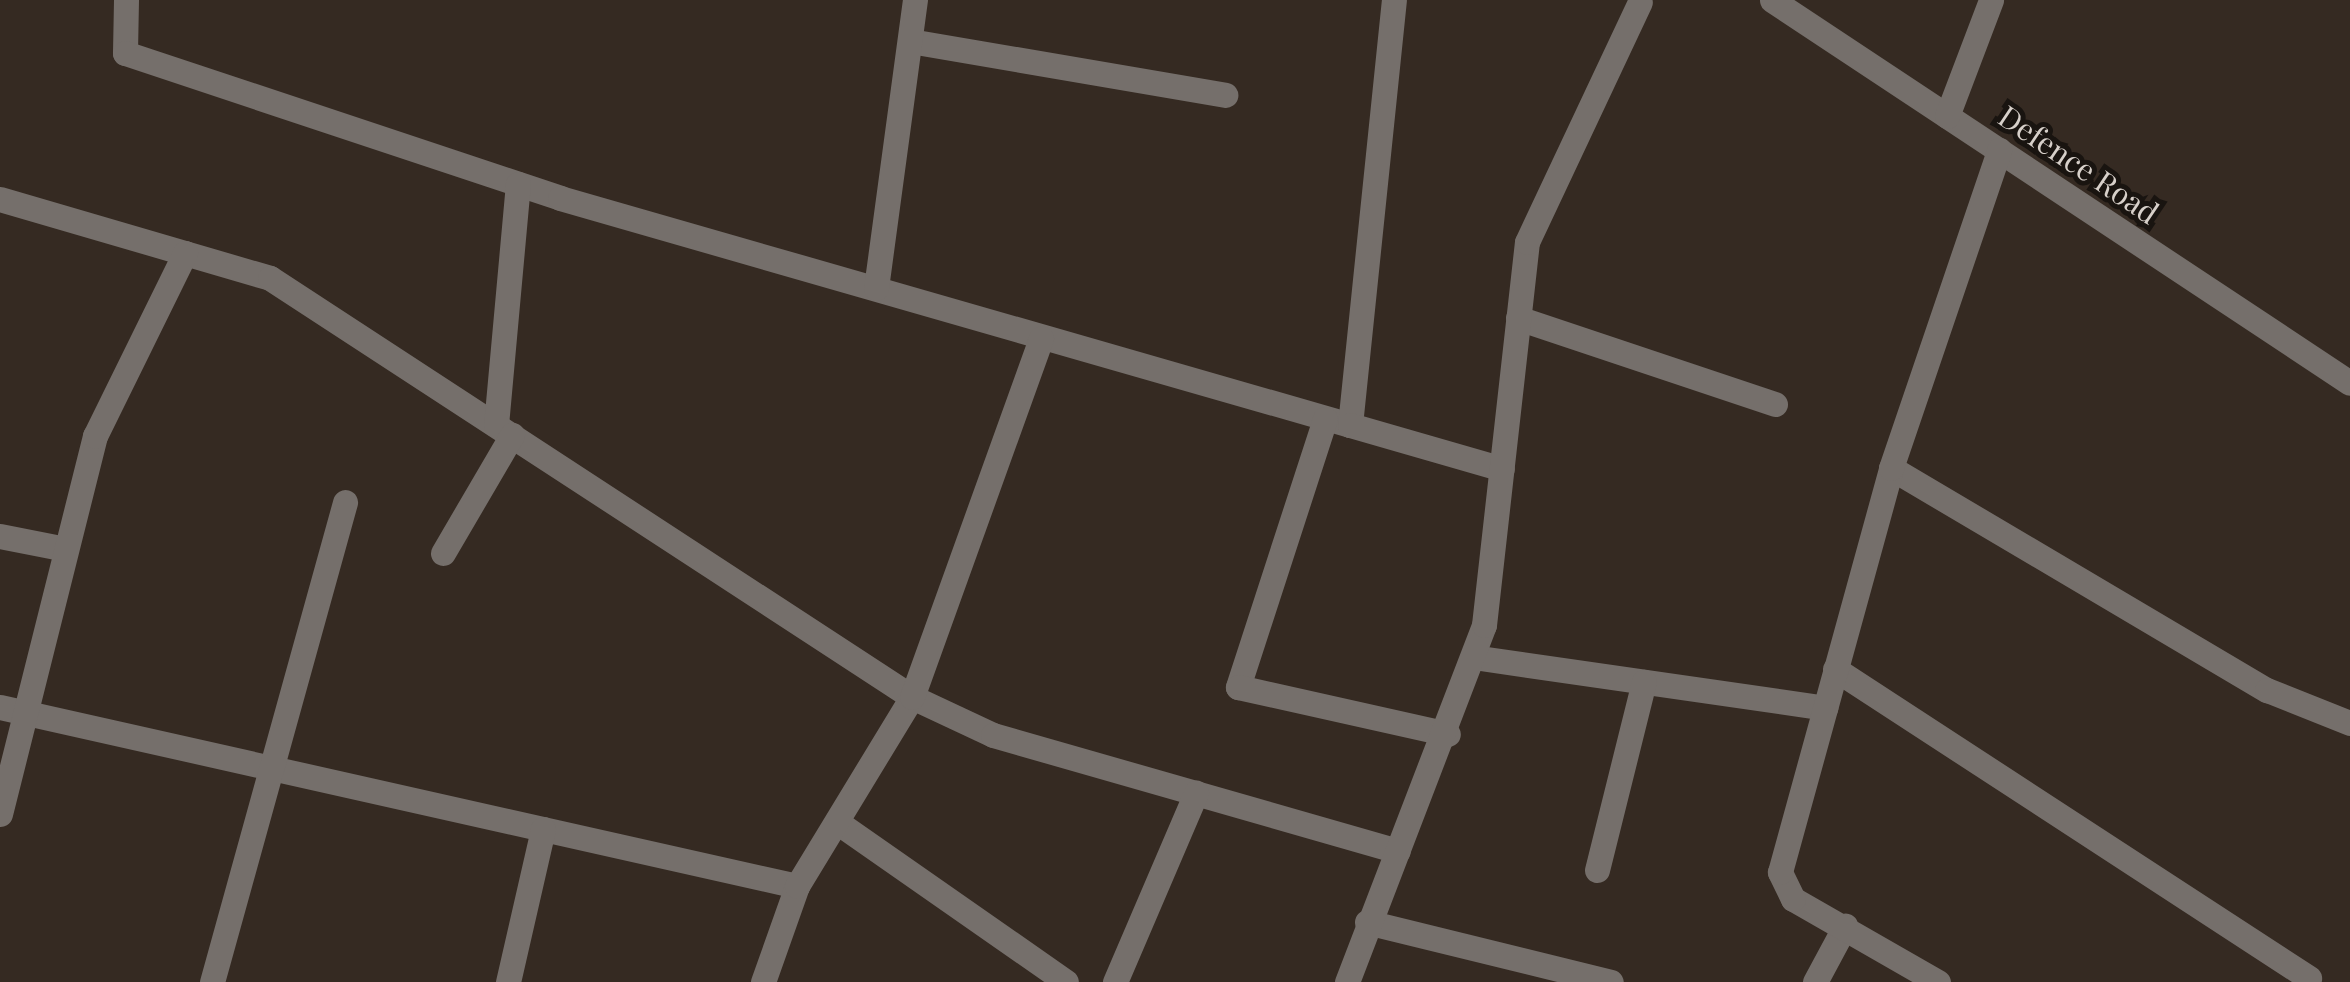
<!DOCTYPE html>
<style>
body{margin:0}
#map{position:relative;width:2350px;height:982px;overflow:hidden;background:#352a22;font-family:"Playfair Display",serif}
div>[style]{position:absolute}
[style*='--x']{left:calc(var(--x)*1px);top:calc(var(--y)*1px);width:calc(var(--w)*1px);rotate:calc(var(--a)*1deg)}
.minor>*{height:25px;margin:-12.5px;padding:0 12.5px;transform-origin:12.5px;border-radius:12.5px;background:#756f6b}
span{translate:-50% -50%;white-space:nowrap;text-align:center;line-height:1.15;-webkit-text-stroke:10px #191410;paint-order:stroke}
.street-label{font-size:30px;color:#d7d0ca}
</style>
<div id="map">
<div class="minor">
<div style="--x:126;--y:0;--w:53;--a:91.1"></div>
<div style="--x:125;--y:53;--w:459;--a:18.4"></div>
<div style="--x:560;--y:198;--w:822;--a:16.03"></div>
<div style="--x:1350;--y:425;--w:427;--a:-84.1"></div>
<div style="--x:1772;--y:0;--w:693;--a:33.53"></div>
<div style="--x:910;--y:41;--w:320;--a:9.7"></div>
<div style="--x:1947;--y:116;--w:124;--a:-69.2"></div>
<div style="--x:0;--y:199;--w:281;--a:16.3"></div>
<div style="--x:270;--y:278;--w:767;--a:33.13"></div>
<div style="--x:912;--y:697;--w:89;--a:25.1"></div>
<div style="--x:993;--y:735;--w:421;--a:16"></div>
<div style="--x:876;--y:288;--w:291;--a:-82.3"></div>
<div style="--x:1518;--y:318;--w:271;--a:18.5"></div>
<div style="--x:1325;--y:419;--w:282;--a:108"></div>
<div style="--x:1238;--y:687;--w:215;--a:12.6"></div>
<div style="--x:496;--y:425;--w:242;--a:-84.8"></div>
<div style="--x:1350;--y:425;--w:158;--a:16.1"></div>
<div style="--x:1891;--y:468;--w:437;--a:30.6"></div>
<div style="--x:2267;--y:690;--w:89;--a:21.7"></div>
<div style="--x:0;--y:536;--w:67;--a:11.1"></div>
<div style="--x:443;--y:553;--w:137;--a:-59.7"></div>
<div style="--x:1473;--y:657;--w:356;--a:8.2"></div>
<div style="--x:1835;--y:669;--w:566;--a:33.1"></div>
<div style="--x:0;--y:707;--w:817;--a:12.66"></div>
<div style="--x:0;--y:814;--w:390;--a:-75.9"></div>
<div style="--x:95;--y:436;--w:204;--a:-63.8"></div>
<div style="--x:837;--y:822;--w:279;--a:34.9"></div>
<div style="--x:1597;--y:870;--w:194;--a:-76"></div>
<div style="--x:1367;--y:922;--w:251;--a:13.8"></div>
<div style="--x:212;--y:982;--w:498;--a:-74.5"></div>
<div style="--x:508;--y:982;--w:157;--a:-77.1"></div>
<div style="--x:763;--y:982;--w:102;--a:-70.5"></div>
<div style="--x:797;--y:886;--w:221;--a:-58.7"></div>
<div style="--x:912;--y:697;--w:381;--a:-70.2"></div>
<div style="--x:1115;--y:982;--w:206;--a:-66.8"></div>
<div style="--x:1347;--y:982;--w:382;--a:-69"></div>
<div style="--x:1484;--y:625;--w:385;--a:-83.6"></div>
<div style="--x:1527;--y:242;--w:265;--a:-64.8"></div>
<div style="--x:1815;--y:982;--w:64;--a:-61.8"></div>
<div style="--x:1938;--y:982;--w:167;--a:-150.2"></div>
<div style="--x:1793;--y:899;--w:30;--a:-116"></div>
<div style="--x:1780;--y:872;--w:419;--a:-74.6"></div>
<div style="--x:1891;--y:468;--w:336;--a:-71.2"></div>
</div>
<div class="street-label">
<span style="left:2079px;top:164px;rotate:34deg">Defence Road</span>
</div>
</div>
